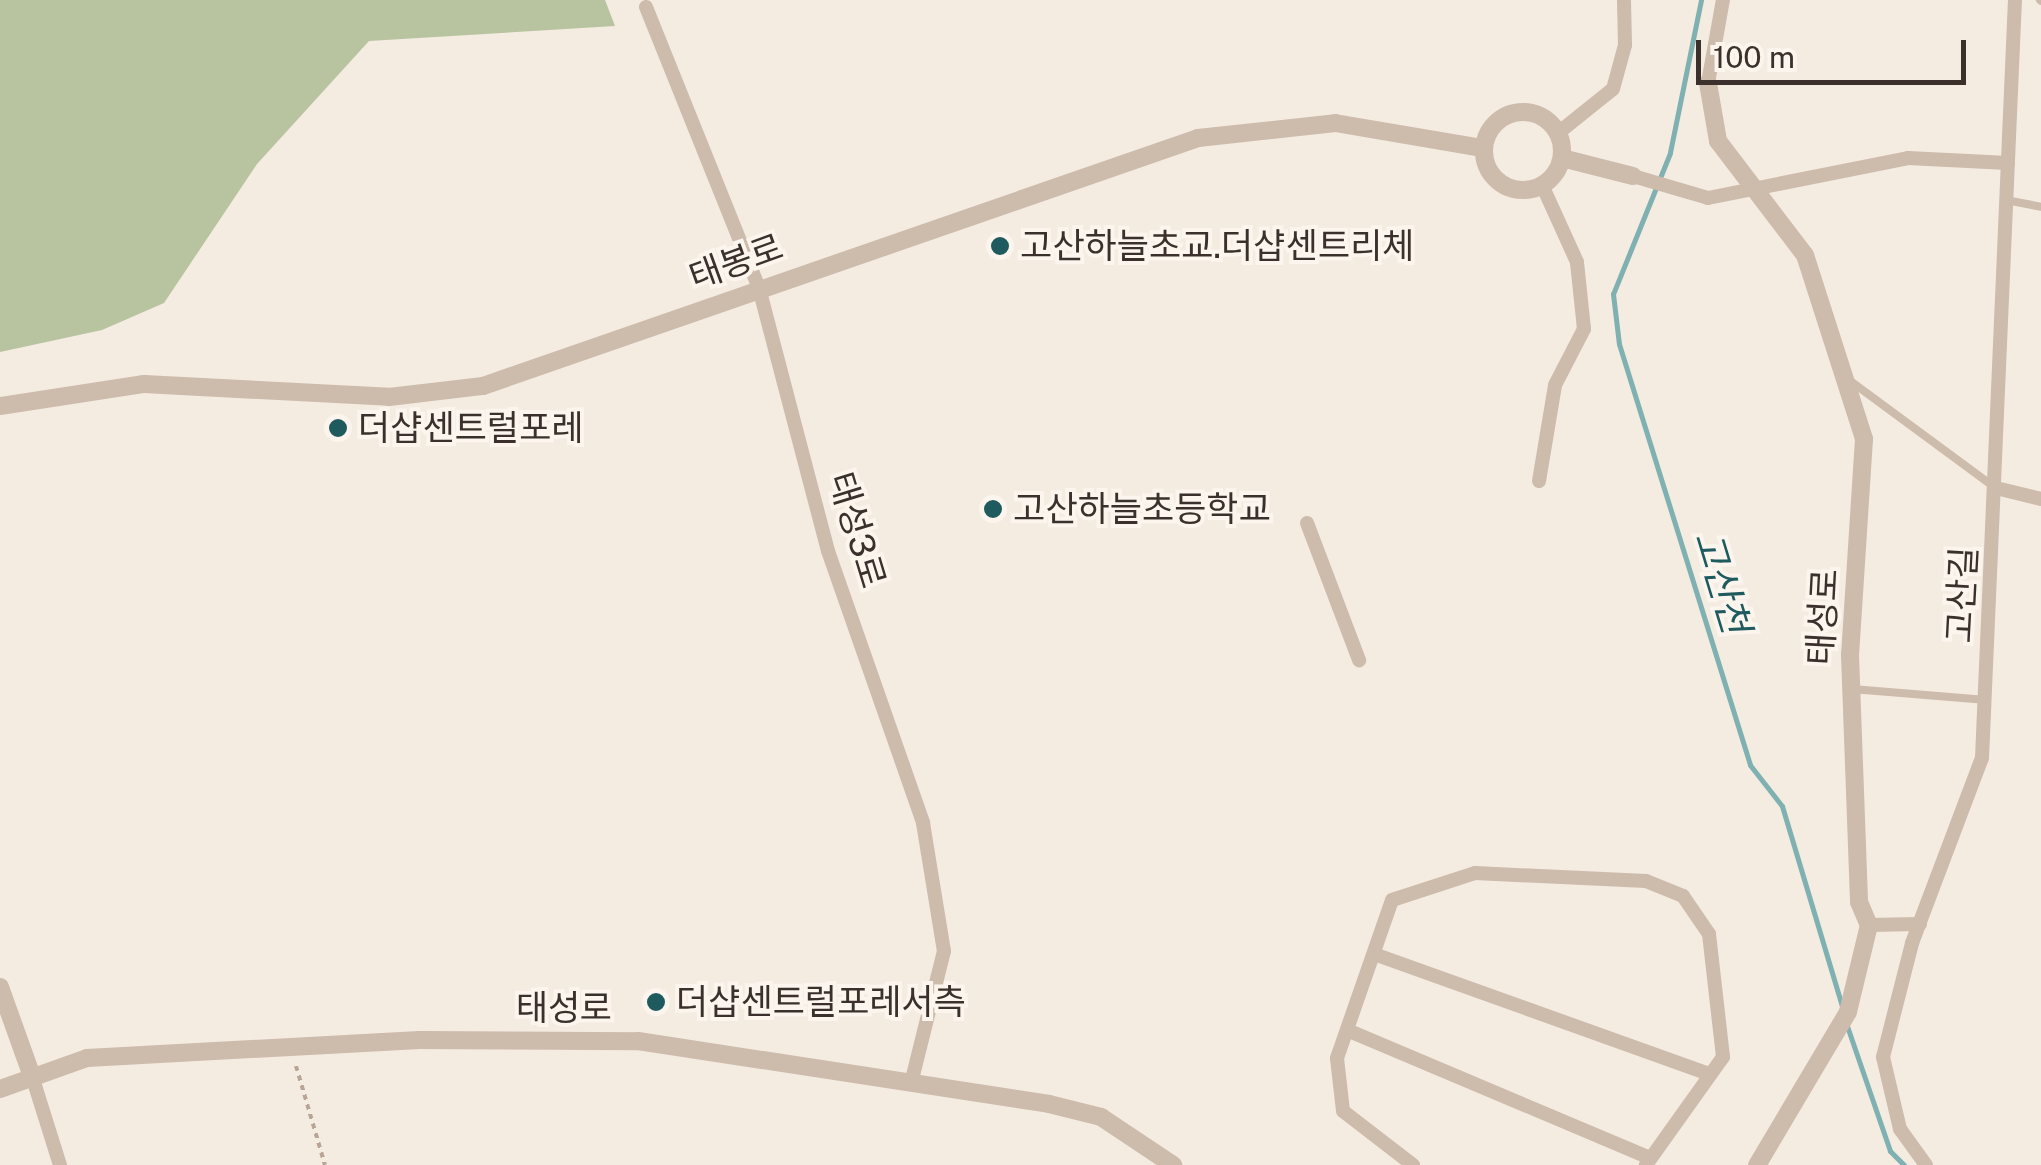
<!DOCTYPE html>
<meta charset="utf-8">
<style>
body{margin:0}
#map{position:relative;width:2041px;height:1165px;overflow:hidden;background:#f4ebe1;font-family:"Public Sans","Noto Sans KR",sans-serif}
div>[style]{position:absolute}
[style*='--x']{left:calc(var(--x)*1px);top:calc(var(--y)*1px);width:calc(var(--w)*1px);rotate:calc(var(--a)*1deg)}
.green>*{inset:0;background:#b8c4a0}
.stream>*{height:5px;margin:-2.5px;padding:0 2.5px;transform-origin:2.5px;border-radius:2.5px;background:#7fb0b2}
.path>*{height:4px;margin-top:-2px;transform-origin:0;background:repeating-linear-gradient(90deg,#b9a596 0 5px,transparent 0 10px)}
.service>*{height:8px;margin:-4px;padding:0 4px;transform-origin:4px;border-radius:4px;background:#cdbbac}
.minor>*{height:14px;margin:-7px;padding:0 7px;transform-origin:7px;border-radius:7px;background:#cdbbac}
.tertiary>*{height:18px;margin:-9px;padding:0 9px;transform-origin:9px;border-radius:9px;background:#cdbbac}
.tertiary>.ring{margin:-9px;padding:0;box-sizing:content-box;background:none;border:18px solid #cdbbac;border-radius:50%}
.dots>*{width:28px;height:28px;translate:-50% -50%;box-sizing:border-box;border:5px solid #fbf5ee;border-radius:50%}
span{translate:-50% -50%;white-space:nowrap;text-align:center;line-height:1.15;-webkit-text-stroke:8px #fbf5ee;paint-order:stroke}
.poi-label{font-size:35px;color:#3b302b}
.left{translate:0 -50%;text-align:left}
.street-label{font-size:35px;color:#3b302b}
.water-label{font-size:38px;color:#1f5a5e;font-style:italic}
.scale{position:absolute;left:1696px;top:40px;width:270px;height:45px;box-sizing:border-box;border:5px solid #3b302b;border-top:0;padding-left:12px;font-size:30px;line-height:35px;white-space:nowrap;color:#3b302b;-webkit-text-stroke:8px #fbf5ee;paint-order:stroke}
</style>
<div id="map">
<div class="green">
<div style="clip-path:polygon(0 0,605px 0,615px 26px,369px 41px,257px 164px,164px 303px,102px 330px,0 352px)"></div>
</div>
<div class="stream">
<div style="--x:1701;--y:0;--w:156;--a:101.5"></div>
<div style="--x:1670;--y:153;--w:152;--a:112"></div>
<div style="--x:1613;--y:294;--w:50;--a:83.2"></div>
<div style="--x:1619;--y:344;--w:441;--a:72.7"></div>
<div style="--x:1750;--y:765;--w:52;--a:52"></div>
<div style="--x:1782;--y:806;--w:209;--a:73.3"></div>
<div style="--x:1847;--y:1026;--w:132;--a:71"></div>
<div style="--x:1890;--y:1151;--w:20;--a:45"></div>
</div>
<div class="path">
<div style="--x:296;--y:1066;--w:103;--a:73.7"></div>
</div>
<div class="service">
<div style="--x:2040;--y:0;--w:1;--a:45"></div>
<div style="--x:2006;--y:200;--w:36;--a:11"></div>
<div style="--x:1849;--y:380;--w:180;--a:36.4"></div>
<div style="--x:1852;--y:689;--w:135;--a:4.7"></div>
</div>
<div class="minor">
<div style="--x:646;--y:7;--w:303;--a:68.1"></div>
<div style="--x:759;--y:288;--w:272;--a:75.3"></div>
<div style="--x:828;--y:551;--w:288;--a:70.7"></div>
<div style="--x:923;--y:823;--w:130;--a:80.7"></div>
<div style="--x:944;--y:951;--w:132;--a:104"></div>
<div style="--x:1708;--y:83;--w:84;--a:-79.8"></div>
<div style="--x:1558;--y:133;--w:70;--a:-38.7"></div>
<div style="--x:1613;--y:89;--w:46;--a:-74.7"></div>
<div style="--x:1625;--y:45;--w:45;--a:-91.3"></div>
<div style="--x:1633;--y:176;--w:78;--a:16.3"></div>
<div style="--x:1708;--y:198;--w:204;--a:-11.3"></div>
<div style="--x:1908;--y:158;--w:100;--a:2.9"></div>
<div style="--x:1539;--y:481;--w:97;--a:-80.5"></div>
<div style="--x:1555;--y:385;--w:63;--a:-62.6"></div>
<div style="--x:1584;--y:329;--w:67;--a:-96"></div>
<div style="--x:1577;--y:262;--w:85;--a:-114.4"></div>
<div style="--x:1996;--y:488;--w:46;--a:13.7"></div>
<div style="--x:1307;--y:523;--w:147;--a:69.2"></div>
<div style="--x:1869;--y:925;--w:51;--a:-1.1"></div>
<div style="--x:1374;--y:954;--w:357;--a:19.7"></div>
<div style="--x:1347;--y:1030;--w:329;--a:22.9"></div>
<div style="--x:33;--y:1079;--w:90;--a:72.6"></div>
<div style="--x:1413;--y:1165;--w:88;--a:-142.4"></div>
<div style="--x:1343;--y:1111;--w:53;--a:-96.5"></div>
<div style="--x:1337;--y:1058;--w:167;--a:-70.8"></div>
<div style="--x:1392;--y:900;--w:87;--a:-18"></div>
<div style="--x:1475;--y:873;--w:171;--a:2.7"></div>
<div style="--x:1646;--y:881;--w:40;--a:22"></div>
<div style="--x:1683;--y:896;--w:46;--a:55.6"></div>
<div style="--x:1709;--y:934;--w:124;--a:83.5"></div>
<div style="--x:1723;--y:1057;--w:133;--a:125.5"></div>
<div style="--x:1926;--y:1165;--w:44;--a:-125.8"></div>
<div style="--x:1900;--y:1129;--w:74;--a:-103.3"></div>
<div style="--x:1883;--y:1057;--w:118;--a:-75.7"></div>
<div style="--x:1912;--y:943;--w:198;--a:-69.3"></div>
<div style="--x:1982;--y:758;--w:759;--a:-87.51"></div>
</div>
<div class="tertiary">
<div style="--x:1708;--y:83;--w:59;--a:80.2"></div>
<div style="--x:1718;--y:141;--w:143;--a:52.7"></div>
<div style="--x:1805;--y:255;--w:193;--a:72.2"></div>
<div style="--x:1864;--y:439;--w:216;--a:93.7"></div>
<div style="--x:1850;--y:655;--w:247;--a:87.9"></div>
<div style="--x:1859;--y:902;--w:25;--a:67"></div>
<div style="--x:1869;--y:925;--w:89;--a:103.6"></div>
<div style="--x:1848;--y:1012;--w:178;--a:120.7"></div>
<div class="ring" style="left:1484px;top:112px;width:60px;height:60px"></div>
<div style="--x:1562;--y:158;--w:73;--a:14.2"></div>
<div style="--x:0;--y:406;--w:146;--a:-8.7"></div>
<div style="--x:144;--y:384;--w:245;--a:3"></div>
<div style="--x:389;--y:397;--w:95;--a:-6.7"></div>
<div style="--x:483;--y:386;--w:757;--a:-19.13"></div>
<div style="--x:1198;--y:138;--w:138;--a:-6.2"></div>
<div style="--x:1335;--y:123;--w:150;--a:9.6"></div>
<div style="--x:0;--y:987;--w:98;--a:70.3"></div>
<div style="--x:0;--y:1089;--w:92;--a:-19.6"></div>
<div style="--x:87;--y:1058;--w:333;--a:-3.1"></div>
<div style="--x:420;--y:1040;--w:218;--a:0.3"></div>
<div style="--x:638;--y:1041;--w:416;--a:8.7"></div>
<div style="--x:1049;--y:1104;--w:54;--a:14"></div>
<div style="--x:1101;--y:1117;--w:87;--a:33.7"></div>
</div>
<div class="dots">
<div style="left:1000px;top:246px;background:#1f5a5e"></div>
<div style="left:338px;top:428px;background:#1f5a5e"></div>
<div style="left:993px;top:509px;background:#1f5a5e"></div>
<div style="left:656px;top:1002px;background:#1f5a5e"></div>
</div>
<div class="poi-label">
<span class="left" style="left:1020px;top:246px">고산하늘초교.더샵센트리체</span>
<span class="left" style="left:358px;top:428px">더샵센트럴포레</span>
<span class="left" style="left:1013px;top:509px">고산하늘초등학교</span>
<span class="left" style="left:676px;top:1002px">더샵센트럴포레서측</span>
</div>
<div class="street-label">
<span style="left:736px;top:262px;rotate:-20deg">태봉로</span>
<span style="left:857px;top:530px;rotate:73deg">태성3로</span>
<span style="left:1962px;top:595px;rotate:-87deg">고산길</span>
<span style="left:1823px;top:617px;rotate:-87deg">태성로</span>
<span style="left:564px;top:1008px">태성로</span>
</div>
<div class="water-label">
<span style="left:1722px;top:582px;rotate:73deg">고산천</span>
</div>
<div class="scale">100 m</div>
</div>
